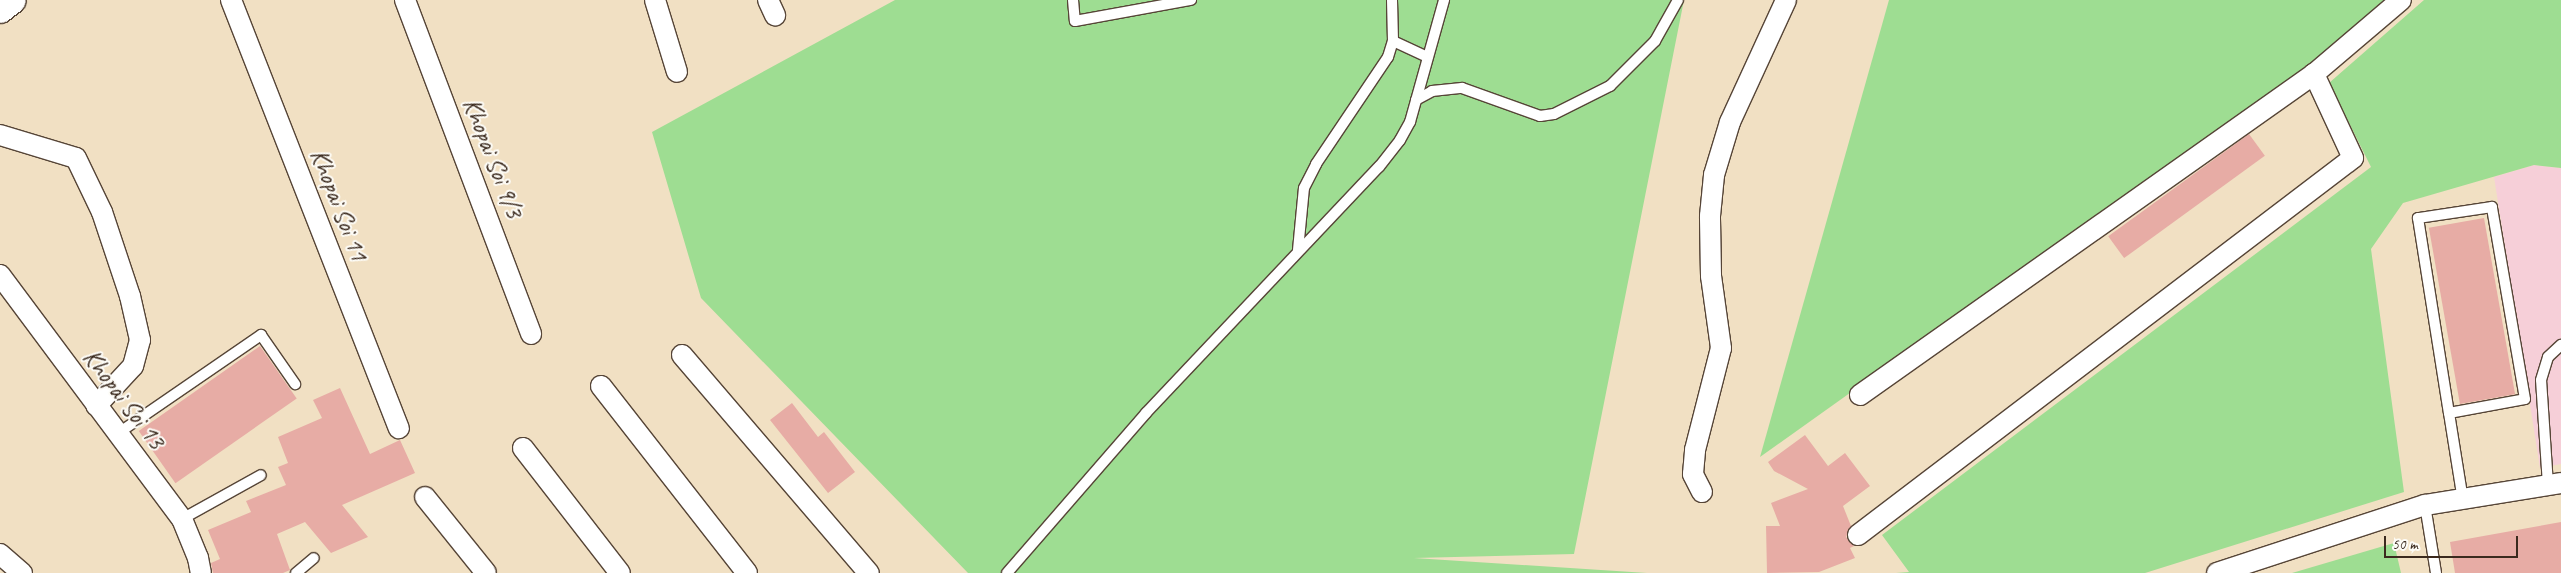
<!DOCTYPE html>
<style>
body{margin:0}
#map{position:relative;width:2561px;height:573px;overflow:hidden;background:#f1e0c3;font-family:Caveat,sans-serif}
div>[style]{position:absolute}
[style*='--x']{left:calc(var(--x)*1px);top:calc(var(--y)*1px);width:calc(var(--w)*1px);rotate:calc(var(--a)*1deg)}
.built>*{inset:0;background:#f6cfd8}
.green>*{inset:0;background:#9edd92}
.building>*{inset:0;background:#e7aca5;transform-origin:0 0}
.roads{filter:drop-shadow(1px 0 #564537) drop-shadow(-1px 0 #564537) drop-shadow(0 1px #564537) drop-shadow(0 -1px #564537)}
.service>*{height:10px;margin:-5px;padding:0 5px;transform-origin:5px;border-radius:5px;background:#fff}
.minor>*{height:20px;margin:-10px;padding:0 10px;transform-origin:10px;border-radius:10px;background:#fff}
.tertiary>*{height:25px;margin:-12.5px;padding:0 12.5px;transform-origin:12.5px;border-radius:12.5px;background:#fff}
span{translate:-50% -50%;white-space:nowrap;text-align:center;line-height:1.15;-webkit-text-stroke:4px #fdfcf7;paint-order:stroke}
.street-label{font-size:25px;color:#3b2a1e}
.scale{position:absolute;left:2384px;top:536px;width:134px;height:22px;box-sizing:border-box;border:2px solid #3b2a1e;border-top:0;padding-left:6px;font-size:15px;line-height:18px;white-space:nowrap;color:#3b2a1e;-webkit-text-stroke:4px #fdfcf7;paint-order:stroke}
</style>
<div id="map">
<div class="built">
<div style="clip-path:polygon(2534px 165px,2561px 168px,2561px 464px,2540px 468px,2494px 177px)"></div>
</div>
<div class="green">
<div style="clip-path:polygon(895px 0,1684px 0,1574px 554px,1414px 558px,1647px 573px,968px 573px,701px 298px,652px 132px)"></div>
<div style="clip-path:polygon(1889px 0,2388px 0,2317px 60px,1760px 457px)"></div>
<div style="clip-path:polygon(2424px 0,2561px 0,2561px 168px,2534px 165px,2403px 203px,2371px 249px,2404px 492px,2145px 573px,1896px 573px,1909px 572px,1882px 535px,2371px 167px,2329px 83px)"></div>
<div style="clip-path:polygon(2394px 543px,2401px 573px,2292px 573px)"></div>
</div>
<div class="building">
<div style="left:2249px;top:134px;width:27px;height:174px;rotate:54deg"></div>
<div style="left:2484px;top:218px;width:179px;height:56px;rotate:80deg"></div>
<div style="left:260px;top:346px;width:64px;height:148px;rotate:55deg"></div>
<div style="clip-path:polygon(340px 388px,370px 454px,400px 440px,415px 473px,342px 505px,368px 537px,331px 553px,305px 522px,277px 534px,290px 570px,283px 573px,213px 573px,211px 563px,220px 559px,208px 530px,251px 512px,246px 501px,286px 485px,278px 467px,288px 463px,278px 437px,322px 418px,313px 400px)"></div>
<div style="clip-path:polygon(792px 403px,818px 437px,824px 432px,855px 472px,828px 493px,770px 420px)"></div>
<div style="clip-path:polygon(1805px 435px,1828px 466px,1845px 453px,1870px 486px,1843px 506px,1851px 526px,1846px 537px,1854px 546px,1850px 548px,1855px 558px,1819px 572px,1767px 573px,1766px 526px,1780px 526px,1771px 503px,1808px 489px,1774px 471px,1768px 462px)"></div>
<div style="clip-path:polygon(2561px 522px,2561px 573px,2455px 573px,2450px 542px)"></div>
</div>
<div class="roads">
<div class="service">
<div style="--x:1073;--y:0;--w:21;--a:85"></div>
<div style="--x:1075;--y:21;--w:118;--a:-10.3"></div>
<div style="--x:1393;--y:41;--w:38;--a:25"></div>
<div style="--x:1416;--y:100;--w:18;--a:-29"></div>
<div style="--x:1432;--y:91;--w:30;--a:-6"></div>
<div style="--x:1462;--y:88;--w:83;--a:19.7"></div>
<div style="--x:1540;--y:116;--w:14;--a:-8"></div>
<div style="--x:1554;--y:114;--w:63;--a:-26.6"></div>
<div style="--x:1610;--y:86;--w:64;--a:-45"></div>
<div style="--x:1655;--y:41;--w:47;--a:-60.7"></div>
<div style="--x:1298;--y:250;--w:62;--a:-84.5"></div>
<div style="--x:1304;--y:188;--w:27;--a:-63"></div>
<div style="--x:1316;--y:164;--w:129;--a:-56.1"></div>
<div style="--x:1388;--y:57;--w:17;--a:-73"></div>
<div style="--x:1393;--y:41;--w:41;--a:-91.4"></div>
<div style="--x:2449;--y:413;--w:77;--a:-10.4"></div>
<div style="--x:2525;--y:399;--w:195;--a:-99.8"></div>
<div style="--x:2492;--y:207;--w:75;--a:171.5"></div>
<div style="--x:2418;--y:218;--w:197;--a:81"></div>
<div style="--x:2449;--y:413;--w:88;--a:80.9"></div>
<div style="--x:117;--y:434;--w:175;--a:-34.5"></div>
<div style="--x:261;--y:335;--w:60;--a:55.2"></div>
<div style="--x:2548;--y:485;--w:105;--a:-93.8"></div>
<div style="--x:2541;--y:380;--w:24;--a:-73"></div>
<div style="--x:2548;--y:357;--w:18;--a:-43"></div>
<div style="--x:2425;--y:505;--w:69;--a:80.8"></div>
<div style="--x:182;--y:519;--w:90;--a:-29.1"></div>
<div style="--x:296;--y:573;--w:23;--a:-40"></div>
<div style="--x:1007;--y:573;--w:212;--a:-49"></div>
<div style="--x:1146;--y:413;--w:339;--a:-46.6"></div>
<div style="--x:1379;--y:167;--w:34;--a:-52"></div>
<div style="--x:1400;--y:140;--w:21;--a:-61"></div>
<div style="--x:1410;--y:122;--w:127;--a:-74.4"></div>
</div>
<div class="minor">
<div style="--x:231;--y:0;--w:460;--a:68.6"></div>
<div style="--x:405;--y:0;--w:357;--a:69.3"></div>
<div style="--x:655;--y:0;--w:75;--a:73"></div>
<div style="--x:768;--y:0;--w:17;--a:65"></div>
<div style="--x:0;--y:135;--w:79;--a:16.8"></div>
<div style="--x:76;--y:158;--w:60;--a:64.3"></div>
<div style="--x:102;--y:212;--w:89;--a:71.6"></div>
<div style="--x:130;--y:296;--w:45;--a:77.2"></div>
<div style="--x:140;--y:340;--w:27;--a:105"></div>
<div style="--x:133;--y:366;--w:54;--a:132.8"></div>
<div style="--x:0;--y:275;--w:304;--a:53.3"></div>
<div style="--x:182;--y:519;--w:42;--a:67.7"></div>
<div style="--x:198;--y:558;--w:15;--a:79"></div>
<div style="--x:682;--y:355;--w:287;--a:49.4"></div>
<div style="--x:601;--y:386;--w:237;--a:52"></div>
<div style="--x:1860;--y:395;--w:556;--a:-35.26"></div>
<div style="--x:2314;--y:74;--w:114;--a:-40.4"></div>
<div style="--x:523;--y:448;--w:158;--a:52.2"></div>
<div style="--x:1702;--y:492;--w:20;--a:-117"></div>
<div style="--x:1693;--y:474;--w:24;--a:-85"></div>
<div style="--x:1695;--y:450;--w:105;--a:-75.7"></div>
<div style="--x:1721;--y:348;--w:73;--a:-97.9"></div>
<div style="--x:1711;--y:276;--w:60;--a:-91"></div>
<div style="--x:1710;--y:216;--w:41;--a:-84.4"></div>
<div style="--x:1714;--y:175;--w:55;--a:-73.2"></div>
<div style="--x:1730;--y:122;--w:134;--a:-65.3"></div>
<div style="--x:425;--y:497;--w:97;--a:51.2"></div>
<div style="--x:1858;--y:535;--w:622;--a:-37.29"></div>
<div style="--x:2353;--y:158;--w:93;--a:-114.9"></div>
<div style="--x:0;--y:554;--w:29;--a:41"></div>
<div style="--x:2217;--y:573;--w:219;--a:-18.1"></div>
<div style="--x:2425;--y:505;--w:138;--a:-9.2"></div>
</div>
<div class="tertiary">
<div style="--x:0;--y:10;--w:16;--a:-38"></div>
</div>
</div>
<div class="street-label">
<span style="left:493px;top:158px;rotate:69deg">Khopai Soi 9/3</span>
<span style="left:339px;top:205px;rotate:69deg">Khopai Soi 11</span>
<span style="left:124px;top:399px;rotate:53deg">Khopai Soi 13</span>
</div>
<div class="scale">50 m</div>
</div>
